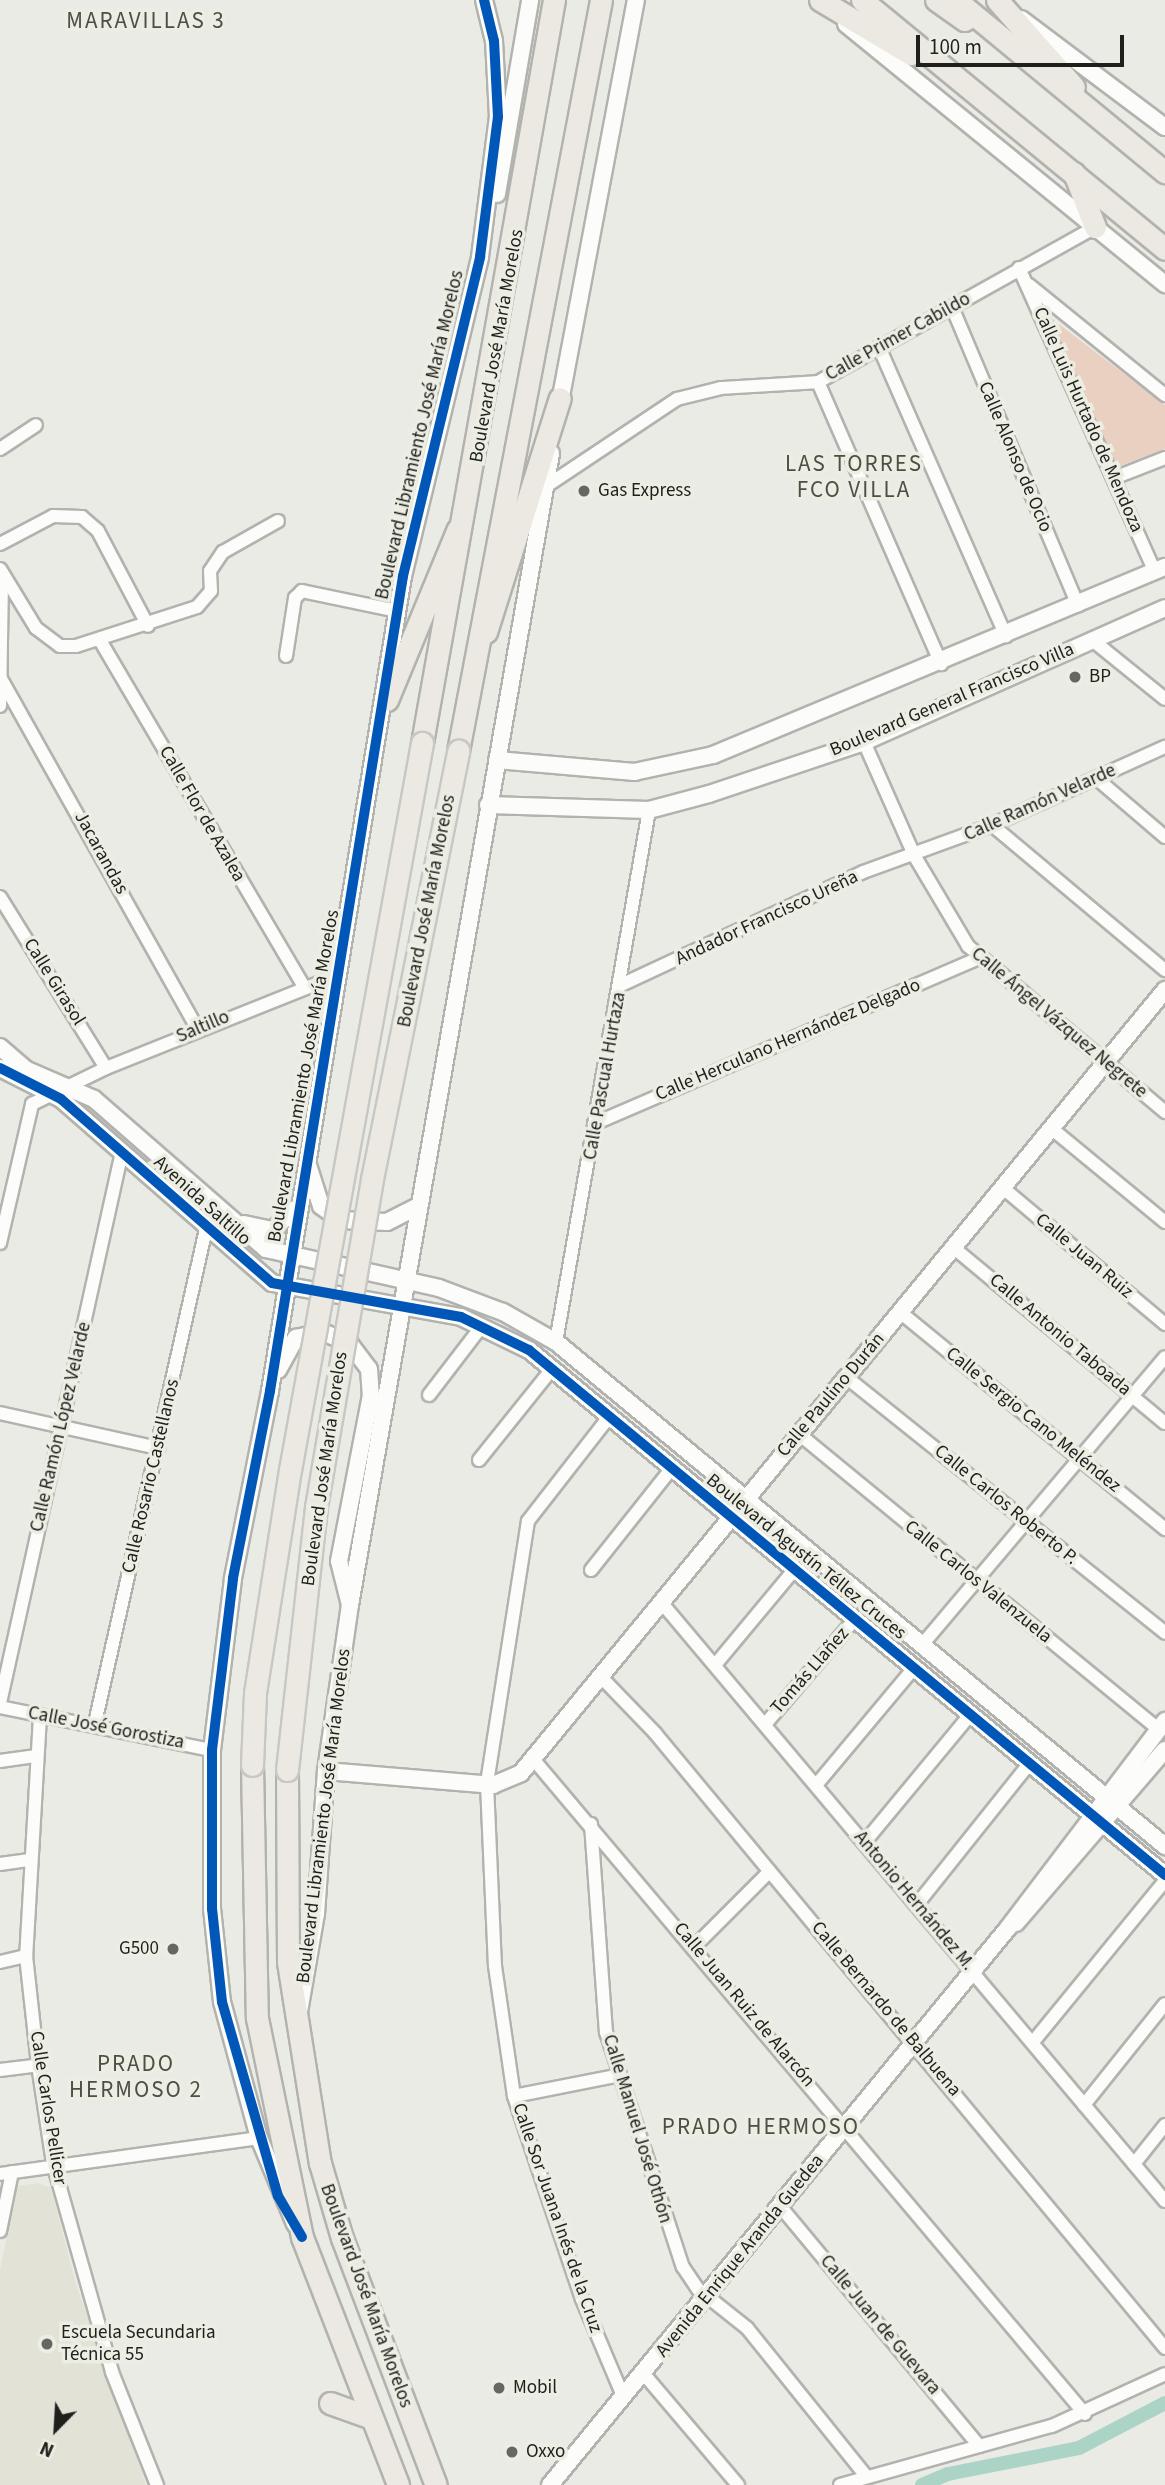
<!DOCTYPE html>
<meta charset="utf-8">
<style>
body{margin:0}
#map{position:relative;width:1165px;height:2485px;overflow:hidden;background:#ebebe6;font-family:"Source Sans 3",sans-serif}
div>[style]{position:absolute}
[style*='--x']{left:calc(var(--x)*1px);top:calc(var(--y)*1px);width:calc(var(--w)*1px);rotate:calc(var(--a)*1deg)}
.built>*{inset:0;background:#e2e3d6}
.green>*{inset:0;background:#ead0c0}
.canal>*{height:14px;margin:-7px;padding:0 7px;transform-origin:7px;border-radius:7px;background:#abd4c7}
.roads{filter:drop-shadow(2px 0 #b2b2ae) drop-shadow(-2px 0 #b2b2ae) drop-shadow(0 2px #b2b2ae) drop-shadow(0 -2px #b2b2ae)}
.minor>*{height:12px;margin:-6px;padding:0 6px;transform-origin:6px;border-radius:6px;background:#fcfcfb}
.tertiary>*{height:16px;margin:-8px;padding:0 8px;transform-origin:8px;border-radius:8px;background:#fcfcfb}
.primary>*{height:21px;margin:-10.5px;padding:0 10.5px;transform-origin:10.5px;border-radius:10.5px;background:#ece8e2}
.bridges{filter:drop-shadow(2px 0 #c7c7c4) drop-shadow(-2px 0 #c7c7c4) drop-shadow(0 2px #c7c7c4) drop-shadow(0 -2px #c7c7c4)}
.primary-bridge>*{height:21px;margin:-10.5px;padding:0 10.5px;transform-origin:10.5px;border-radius:10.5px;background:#ece8e2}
.cycleway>*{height:10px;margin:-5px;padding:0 5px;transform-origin:5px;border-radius:5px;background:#0057b8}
.dots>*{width:19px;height:19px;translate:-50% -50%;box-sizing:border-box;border:4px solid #eceee3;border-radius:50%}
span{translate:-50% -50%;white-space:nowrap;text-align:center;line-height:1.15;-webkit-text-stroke:7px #eceee3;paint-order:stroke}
.street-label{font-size:19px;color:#1f1f1c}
.poi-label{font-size:19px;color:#1f1f1c}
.left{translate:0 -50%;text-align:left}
.right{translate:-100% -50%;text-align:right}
.quarter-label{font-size:23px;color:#4d4e44;letter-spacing:2px}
.north{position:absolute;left:21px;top:2394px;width:70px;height:70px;-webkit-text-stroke:5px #eceee3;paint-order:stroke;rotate:204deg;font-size:19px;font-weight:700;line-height:28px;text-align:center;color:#1f1f1c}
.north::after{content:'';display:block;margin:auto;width:24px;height:32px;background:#1f1f1c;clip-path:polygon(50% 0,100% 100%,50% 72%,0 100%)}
.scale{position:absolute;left:916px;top:35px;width:208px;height:32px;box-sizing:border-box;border:4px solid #1f1f1c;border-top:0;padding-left:9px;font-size:21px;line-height:24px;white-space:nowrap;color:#1f1f1c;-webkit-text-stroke:5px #eceee3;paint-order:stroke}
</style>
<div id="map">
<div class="built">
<div style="clip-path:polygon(38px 2183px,51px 2188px,76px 2284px,146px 2485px,0 2485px,0 2270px,17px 2186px)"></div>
</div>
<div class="green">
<div style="clip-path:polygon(1047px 315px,1165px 405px,1165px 449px,1117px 467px)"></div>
</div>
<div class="canal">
<div style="--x:922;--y:2485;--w:28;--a:-23"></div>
<div style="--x:948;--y:2474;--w:134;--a:-11.2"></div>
<div style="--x:1079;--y:2448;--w:97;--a:-27.6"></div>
</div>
<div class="roads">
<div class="minor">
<div style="--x:1019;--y:268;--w:333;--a:65.9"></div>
<div style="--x:1029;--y:285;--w:175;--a:39"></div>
<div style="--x:952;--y:307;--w:324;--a:67.1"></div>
<div style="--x:879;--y:347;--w:316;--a:66.3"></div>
<div style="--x:818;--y:382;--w:308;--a:66.4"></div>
<div style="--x:0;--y:449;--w:43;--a:-33.7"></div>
<div style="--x:1114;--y:478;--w:55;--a:-21.4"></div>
<div style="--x:545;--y:487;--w:159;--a:-33.7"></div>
<div style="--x:677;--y:399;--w:45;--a:-14"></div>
<div style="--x:721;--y:388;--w:97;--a:-3.5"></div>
<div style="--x:818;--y:382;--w:317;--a:-29.2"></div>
<div style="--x:0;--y:544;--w:60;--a:-27.8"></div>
<div style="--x:53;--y:516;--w:29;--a:2"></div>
<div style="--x:82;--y:517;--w:21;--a:41"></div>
<div style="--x:98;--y:531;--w:107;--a:62.2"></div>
<div style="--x:0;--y:569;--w:69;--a:58.6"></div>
<div style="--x:36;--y:628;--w:30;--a:37"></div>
<div style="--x:60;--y:646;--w:16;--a:0"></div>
<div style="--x:76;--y:646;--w:127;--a:-17.9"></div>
<div style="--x:197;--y:607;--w:21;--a:-49"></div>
<div style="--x:211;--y:591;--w:20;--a:-93"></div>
<div style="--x:210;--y:571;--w:23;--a:-56"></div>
<div style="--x:223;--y:552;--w:63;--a:-29.4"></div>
<div style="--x:1091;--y:639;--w:95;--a:39"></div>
<div style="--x:101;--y:642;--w:398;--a:59.5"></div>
<div style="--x:286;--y:656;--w:59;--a:-81.2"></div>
<div style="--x:295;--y:598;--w:10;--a:-45"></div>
<div style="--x:302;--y:591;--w:97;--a:11.9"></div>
<div style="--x:0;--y:677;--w:405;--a:60.7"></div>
<div style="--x:0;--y:706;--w:132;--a:-89.1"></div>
<div style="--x:864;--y:742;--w:124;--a:66.1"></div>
<div style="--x:914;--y:855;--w:106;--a:59.3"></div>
<div style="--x:968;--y:946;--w:258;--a:40.1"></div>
<div style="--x:1096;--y:778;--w:91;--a:40.5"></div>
<div style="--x:992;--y:825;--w:226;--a:40"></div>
<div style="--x:0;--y:897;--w:201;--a:58.2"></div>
<div style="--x:621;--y:985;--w:267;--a:-25"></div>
<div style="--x:863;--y:872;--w:137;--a:-20"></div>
<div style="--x:992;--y:825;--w:190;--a:-24.3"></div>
<div style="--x:596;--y:1123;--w:417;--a:-23.3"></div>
<div style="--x:1051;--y:1128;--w:148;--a:39.5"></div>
<div style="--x:1003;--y:1188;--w:212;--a:40"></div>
<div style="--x:0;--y:1243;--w:143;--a:-77"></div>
<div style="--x:32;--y:1104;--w:82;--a:-25.9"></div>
<div style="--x:106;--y:1068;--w:251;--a:-21.8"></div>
<div style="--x:954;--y:1248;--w:274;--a:39.7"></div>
<div style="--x:900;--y:1312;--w:343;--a:39.3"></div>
<div style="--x:556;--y:1342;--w:540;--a:-80.08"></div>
<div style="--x:846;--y:1377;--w:409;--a:38.7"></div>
<div style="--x:429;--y:1395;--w:87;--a:-52.5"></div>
<div style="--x:0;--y:1413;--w:162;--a:12.5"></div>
<div style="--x:609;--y:1417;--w:132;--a:127.9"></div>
<div style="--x:528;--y:1521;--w:266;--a:98.9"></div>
<div style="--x:487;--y:1784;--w:182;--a:87.5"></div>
<div style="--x:495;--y:1966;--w:131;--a:81.7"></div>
<div style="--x:514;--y:2096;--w:214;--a:71.5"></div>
<div style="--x:582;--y:2299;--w:105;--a:67.1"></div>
<div style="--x:799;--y:1434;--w:465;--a:39.4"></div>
<div style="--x:479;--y:1460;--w:117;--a:-51.3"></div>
<div style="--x:591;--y:1570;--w:129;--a:-51.6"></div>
<div style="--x:661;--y:1602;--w:783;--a:49.92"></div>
<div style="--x:921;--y:1646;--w:378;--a:-49.8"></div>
<div style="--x:715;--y:1665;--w:125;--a:-50.2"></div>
<div style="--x:601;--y:1677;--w:78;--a:46"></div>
<div style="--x:655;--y:1733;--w:799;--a:50.33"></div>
<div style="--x:0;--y:1703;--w:564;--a:-77.52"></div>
<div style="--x:0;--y:1707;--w:216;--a:11.5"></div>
<div style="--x:40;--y:1716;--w:240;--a:93.3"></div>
<div style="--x:26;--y:1956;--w:110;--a:83.7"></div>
<div style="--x:38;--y:2065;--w:99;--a:81.3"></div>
<div style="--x:53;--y:2163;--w:217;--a:74.2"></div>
<div style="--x:112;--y:2372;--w:122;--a:68.3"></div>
<div style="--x:767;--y:1722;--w:134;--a:-49.5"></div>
<div style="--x:95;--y:1723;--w:506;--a:-77.34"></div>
<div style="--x:534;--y:1760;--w:855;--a:49.89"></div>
<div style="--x:0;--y:1761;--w:35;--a:-8"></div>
<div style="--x:817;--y:1784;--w:151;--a:-50.1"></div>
<div style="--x:591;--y:1824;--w:209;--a:85.9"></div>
<div style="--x:606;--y:2032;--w:247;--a:71.9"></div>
<div style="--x:683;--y:2267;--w:27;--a:56"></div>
<div style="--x:698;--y:2289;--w:63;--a:38.5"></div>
<div style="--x:747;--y:2328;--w:189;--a:51.2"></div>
<div style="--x:864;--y:1843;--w:166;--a:-50.4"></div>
<div style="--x:0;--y:1864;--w:30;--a:-8"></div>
<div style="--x:918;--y:1903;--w:178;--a:-51.4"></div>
<div style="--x:694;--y:1947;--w:107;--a:-45"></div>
<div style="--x:0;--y:1962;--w:27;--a:-13"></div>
<div style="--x:1033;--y:2042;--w:208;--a:-50.7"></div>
<div style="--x:0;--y:2070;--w:38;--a:-7"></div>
<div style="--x:514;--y:2096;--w:104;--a:-11.1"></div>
<div style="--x:1084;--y:2105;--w:129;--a:-51.3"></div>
<div style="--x:1134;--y:2164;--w:50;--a:-51.5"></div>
<div style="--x:0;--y:2174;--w:261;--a:-7.9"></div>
<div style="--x:780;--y:2206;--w:312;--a:50.3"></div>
<div style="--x:0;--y:2231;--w:60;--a:-78.5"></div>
<div style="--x:643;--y:2373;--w:147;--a:49.7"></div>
<div style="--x:840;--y:2485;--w:220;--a:-15.6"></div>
<div style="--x:1052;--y:2426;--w:124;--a:-24.7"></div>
</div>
<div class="tertiary">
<div style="--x:1021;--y:19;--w:180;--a:36.9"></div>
<div style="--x:846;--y:24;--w:412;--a:39.2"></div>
<div style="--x:497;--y:194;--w:197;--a:-80.3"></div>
<div style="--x:559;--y:407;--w:414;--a:-79.3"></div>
<div style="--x:497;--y:760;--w:138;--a:5"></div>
<div style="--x:634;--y:772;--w:81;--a:-12.1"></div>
<div style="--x:713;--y:755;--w:490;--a:-22.6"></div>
<div style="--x:488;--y:805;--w:161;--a:1.8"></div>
<div style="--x:649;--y:810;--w:62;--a:-14.9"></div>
<div style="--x:709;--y:794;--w:163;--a:-18.5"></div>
<div style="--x:864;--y:742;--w:329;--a:-24"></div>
<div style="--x:0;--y:1047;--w:33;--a:41"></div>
<div style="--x:25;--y:1069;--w:75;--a:23.5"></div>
<div style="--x:94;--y:1099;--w:228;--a:41.1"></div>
<div style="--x:266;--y:1249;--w:177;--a:12.7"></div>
<div style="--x:439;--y:1288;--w:68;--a:20.6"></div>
<div style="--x:503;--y:1312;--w:61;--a:29.5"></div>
<div style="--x:556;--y:1342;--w:791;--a:39.61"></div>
<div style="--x:0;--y:1068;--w:68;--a:26.9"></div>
<div style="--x:61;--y:1099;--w:280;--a:41.1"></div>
<div style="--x:272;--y:1283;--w:192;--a:10.2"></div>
<div style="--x:461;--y:1317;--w:76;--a:25.9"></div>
<div style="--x:529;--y:1350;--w:825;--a:39.54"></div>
<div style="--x:308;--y:1165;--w:43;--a:72.4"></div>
<div style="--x:321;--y:1206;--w:24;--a:36"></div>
<div style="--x:340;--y:1220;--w:47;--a:2.4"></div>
<div style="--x:387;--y:1222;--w:36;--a:-27"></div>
<div style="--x:244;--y:1224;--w:30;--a:12"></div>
<div style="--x:273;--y:1230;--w:30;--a:-44"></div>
<div style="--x:278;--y:1370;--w:37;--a:-61"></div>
<div style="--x:296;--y:1338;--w:28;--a:-13"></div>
<div style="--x:323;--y:1332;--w:30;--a:24"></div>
<div style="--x:350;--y:1344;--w:31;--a:53"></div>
<div style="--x:369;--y:1369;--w:26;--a:86"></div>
<div style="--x:371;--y:1395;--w:169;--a:100.9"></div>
<div style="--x:339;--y:1561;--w:45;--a:76"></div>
<div style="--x:326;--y:1771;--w:168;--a:4.8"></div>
<div style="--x:493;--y:1785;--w:30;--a:-23"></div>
<div style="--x:521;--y:1773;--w:1014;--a:-50.56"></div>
<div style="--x:1016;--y:1923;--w:228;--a:-49.3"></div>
<div style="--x:299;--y:2012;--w:99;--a:-80.2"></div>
<div style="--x:316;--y:1914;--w:143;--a:-86"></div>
<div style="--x:326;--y:1771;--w:168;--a:-81.8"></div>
<div style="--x:350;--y:1605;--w:1169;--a:-80.1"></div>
<div style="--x:295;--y:2224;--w:93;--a:-112.7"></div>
<div style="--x:259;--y:2138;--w:141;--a:-105.2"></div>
<div style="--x:222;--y:2002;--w:94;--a:-96.1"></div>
<div style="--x:212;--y:1909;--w:159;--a:-90"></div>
<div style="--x:212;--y:1750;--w:173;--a:-83"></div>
<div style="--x:233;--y:1578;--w:191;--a:-78.8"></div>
<div style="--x:270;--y:1391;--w:826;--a:-80.73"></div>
<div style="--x:403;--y:576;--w:328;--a:-76.4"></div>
<div style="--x:480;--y:257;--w:141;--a:-82.7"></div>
<div style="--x:498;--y:117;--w:76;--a:-93"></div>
<div style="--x:494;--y:41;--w:42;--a:-103.7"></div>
<div style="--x:550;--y:2485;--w:721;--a:-50.57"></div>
<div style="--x:1008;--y:1928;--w:260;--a:-52.8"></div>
</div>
<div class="primary">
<div style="--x:820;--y:0;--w:106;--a:30.7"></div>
<div style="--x:862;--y:0;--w:392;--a:39.4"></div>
<div style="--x:936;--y:0;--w:35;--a:35"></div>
<div style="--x:956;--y:0;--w:271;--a:39.5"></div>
<div style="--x:997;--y:0;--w:116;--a:48.5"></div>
<div style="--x:1074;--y:173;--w:58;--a:68.7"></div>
<div style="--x:486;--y:632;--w:245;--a:-72.5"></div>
<div style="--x:387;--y:700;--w:185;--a:-67.5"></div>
<div style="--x:422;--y:743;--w:755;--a:-79.93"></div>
<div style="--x:458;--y:751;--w:764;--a:-79.22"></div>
<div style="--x:252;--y:1765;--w:253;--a:88.9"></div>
<div style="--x:257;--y:2018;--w:224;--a:78.4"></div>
<div style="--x:302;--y:2237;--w:266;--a:68.8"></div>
<div style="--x:287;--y:1770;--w:192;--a:89.7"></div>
<div style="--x:288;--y:1962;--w:204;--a:81"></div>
<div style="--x:320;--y:2163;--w:78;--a:73.7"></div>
<div style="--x:342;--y:2238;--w:264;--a:69.2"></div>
<div style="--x:330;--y:2403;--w:41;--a:19.7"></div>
</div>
</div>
<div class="bridges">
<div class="primary-bridge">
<div style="--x:252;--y:1765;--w:72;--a:-87.6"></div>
<div style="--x:255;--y:1693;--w:226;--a:-81.1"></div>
<div style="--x:290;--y:1470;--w:739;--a:-79.71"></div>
<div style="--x:287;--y:1770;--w:265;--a:-83.7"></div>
<div style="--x:316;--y:1507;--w:333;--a:-80.3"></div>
<div style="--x:372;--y:1179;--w:437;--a:-78.6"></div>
</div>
</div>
<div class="cycleway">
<div style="--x:0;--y:1068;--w:68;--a:26.9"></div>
<div style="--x:61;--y:1099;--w:280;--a:41.1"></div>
<div style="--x:272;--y:1283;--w:192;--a:10.2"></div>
<div style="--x:461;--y:1317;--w:76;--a:25.9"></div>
<div style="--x:529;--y:1350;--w:825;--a:39.54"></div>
<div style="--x:302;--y:2237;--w:48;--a:-120.3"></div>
<div style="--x:278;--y:2196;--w:202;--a:-106.1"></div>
<div style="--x:222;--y:2002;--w:94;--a:-96.1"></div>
<div style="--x:212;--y:1909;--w:159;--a:-90"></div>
<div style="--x:212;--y:1750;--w:173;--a:-83"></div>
<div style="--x:233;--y:1578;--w:191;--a:-78.8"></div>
<div style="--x:270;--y:1391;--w:826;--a:-80.73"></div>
<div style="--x:403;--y:576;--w:328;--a:-76.4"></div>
<div style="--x:480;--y:257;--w:141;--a:-82.7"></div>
<div style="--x:498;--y:117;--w:76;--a:-93"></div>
<div style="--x:494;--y:41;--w:42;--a:-103.7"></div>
</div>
<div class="dots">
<div style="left:584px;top:491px;background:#666663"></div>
<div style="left:1075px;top:677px;background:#666663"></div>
<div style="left:173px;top:1949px;background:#666663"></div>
<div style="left:47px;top:2344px;background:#666663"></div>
<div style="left:499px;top:2388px;background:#666663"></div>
<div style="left:512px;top:2452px;background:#666663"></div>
</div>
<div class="street-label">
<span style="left:898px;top:337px;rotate:-29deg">Calle Primer Cabildo</span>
<span style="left:497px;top:346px;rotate:-80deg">Boulevard José María Morelos</span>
<span style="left:1088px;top:420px;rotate:66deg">Calle Luis Hurtado de Mendoza</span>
<span style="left:420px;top:435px;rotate:-77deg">Boulevard Libramiento José María Morelos</span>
<span style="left:1015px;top:457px;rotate:67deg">Calle Alonso de Ocio</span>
<span style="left:952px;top:700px;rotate:-23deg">Boulevard General Francisco Villa</span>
<span style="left:1040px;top:803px;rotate:-24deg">Calle Ramón Velarde</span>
<span style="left:202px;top:814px;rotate:60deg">Calle Flor de Azalea</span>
<span style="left:101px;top:853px;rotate:61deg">Jacarandas</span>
<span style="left:427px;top:911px;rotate:-79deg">Boulevard José María Morelos</span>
<span style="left:767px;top:918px;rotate:-25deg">Andador Francisco Ureña</span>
<span style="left:54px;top:982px;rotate:58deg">Calle Girasol</span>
<span style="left:1059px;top:1023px;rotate:40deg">Calle Ángel Vázquez Negrete</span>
<span style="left:203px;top:1027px;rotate:-23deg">Saltillo</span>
<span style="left:788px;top:1040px;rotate:-23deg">Calle Herculano Hernández Delgado</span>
<span style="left:304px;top:1076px;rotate:-80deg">Boulevard Libramiento José María Morelos</span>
<span style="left:605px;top:1076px;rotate:-80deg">Calle Pascual Hurtaza</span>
<span style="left:202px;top:1201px;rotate:42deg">Avenida Saltillo</span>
<span style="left:1084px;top:1256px;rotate:40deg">Calle Juan Ruiz</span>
<span style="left:1060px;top:1335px;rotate:40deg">Calle Antonio Taboada</span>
<span style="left:831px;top:1395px;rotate:-50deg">Calle Paulino Durán</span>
<span style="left:1033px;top:1420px;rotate:39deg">Calle Sergio Cano Meléndez</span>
<span style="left:61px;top:1427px;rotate:-77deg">Calle Ramón López Velarde</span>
<span style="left:325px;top:1469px;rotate:-82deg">Boulevard José María Morelos</span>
<span style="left:151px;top:1476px;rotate:-77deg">Calle Rosario Castellanos</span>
<span style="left:1006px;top:1505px;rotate:39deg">Calle Carlos Roberto P.</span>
<span style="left:806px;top:1557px;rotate:39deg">Boulevard Agustín Téllez Cruces</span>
<span style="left:978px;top:1582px;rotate:39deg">Calle Carlos Valenzuela</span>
<span style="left:810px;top:1671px;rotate:-49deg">Tomás Llañez</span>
<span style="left:106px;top:1728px;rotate:11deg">Calle José Gorostiza</span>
<span style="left:324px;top:1816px;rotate:-83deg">Boulevard Libramiento José María Morelos</span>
<span style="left:914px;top:1901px;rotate:50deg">Antonio Hernández M.</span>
<span style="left:744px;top:2005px;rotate:50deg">Calle Juan Ruiz de Alarcón</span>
<span style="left:886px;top:2009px;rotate:50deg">Calle Bernardo de Balbuena</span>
<span style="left:48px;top:2108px;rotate:81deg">Calle Carlos Pellicer</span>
<span style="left:637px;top:2129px;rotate:73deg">Calle Manuel José Othón</span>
<span style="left:557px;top:2218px;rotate:71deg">Calle Sor Juana Inés de la Cruz</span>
<span style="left:740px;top:2256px;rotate:-51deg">Avenida Enrique Aranda Guedea</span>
<span style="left:366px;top:2296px;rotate:70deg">Boulevard José María Morelos</span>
<span style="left:880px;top:2325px;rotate:50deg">Calle Juan de Guevara</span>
</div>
<div class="poi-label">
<span class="left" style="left:598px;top:491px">Gas Express</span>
<span class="left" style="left:1089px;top:677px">BP</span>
<span class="right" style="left:159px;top:1949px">G500</span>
<span class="left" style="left:61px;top:2344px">Escuela Secundaria<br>Técnica 55</span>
<span class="left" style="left:513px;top:2388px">Mobil</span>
<span class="left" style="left:526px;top:2452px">Oxxo</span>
</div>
<div class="quarter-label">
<span style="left:146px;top:21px">MARAVILLAS 3</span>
<span style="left:854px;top:477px">LAS TORRES<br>FCO VILLA</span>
<span style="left:136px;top:2077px">PRADO<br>HERMOSO 2</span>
<span style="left:761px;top:2127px">PRADO HERMOSO</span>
</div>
<div class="north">N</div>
<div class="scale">100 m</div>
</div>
